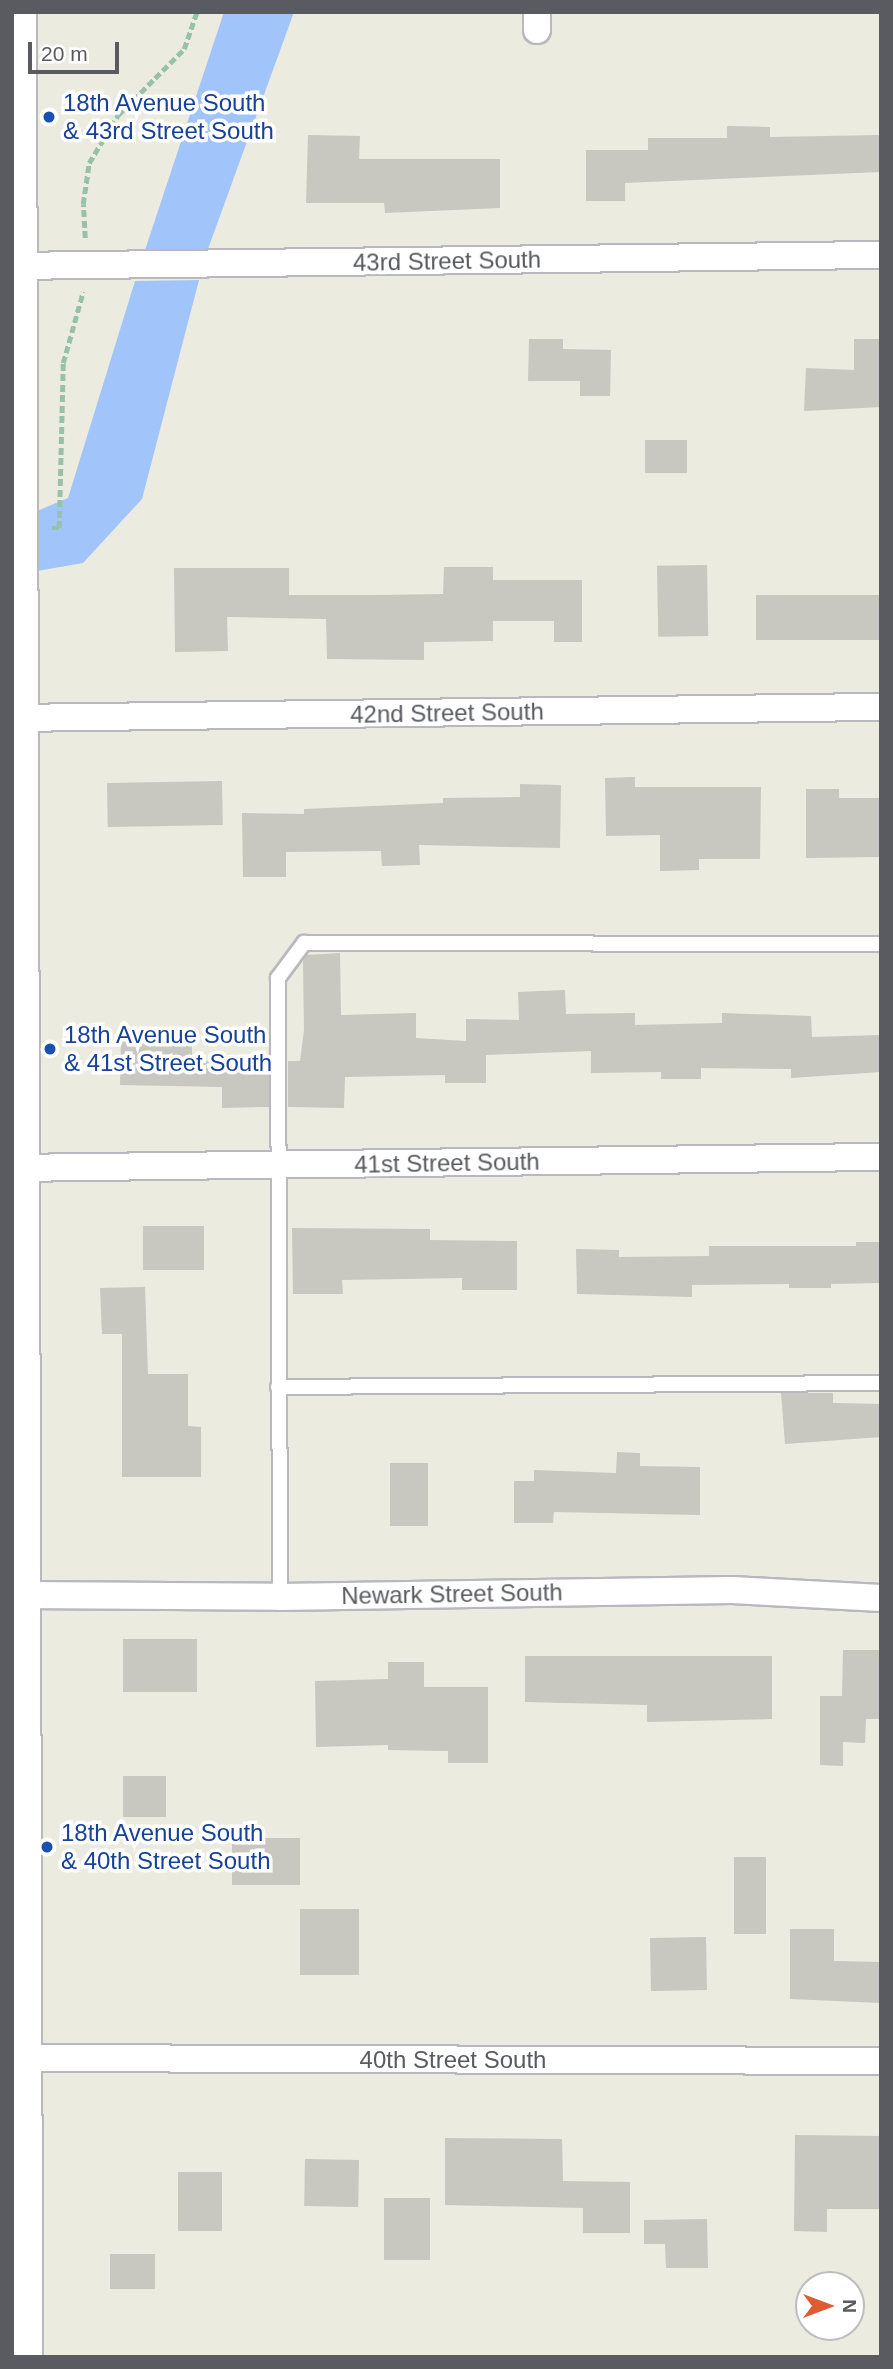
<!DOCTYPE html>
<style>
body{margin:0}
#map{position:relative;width:893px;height:2369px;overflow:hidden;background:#ebebe0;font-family:Arial,sans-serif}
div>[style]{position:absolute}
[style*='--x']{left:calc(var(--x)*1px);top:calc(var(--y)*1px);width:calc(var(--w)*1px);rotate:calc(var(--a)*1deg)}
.water>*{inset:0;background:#a1c5fa}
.building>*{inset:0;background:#c8c7c0;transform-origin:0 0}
.path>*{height:4.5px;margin-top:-2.25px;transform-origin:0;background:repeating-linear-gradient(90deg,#97c2aa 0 7px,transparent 0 10.5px)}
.roads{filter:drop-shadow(2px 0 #b8b9be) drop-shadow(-2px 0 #b8b9be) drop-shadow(0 2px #b8b9be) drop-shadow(0 -2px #b8b9be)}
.service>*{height:14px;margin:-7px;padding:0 7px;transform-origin:7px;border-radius:7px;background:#fff}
.minor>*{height:26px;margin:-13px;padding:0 13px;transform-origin:13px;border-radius:13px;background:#fff}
.tertiary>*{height:33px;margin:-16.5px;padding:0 16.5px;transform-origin:16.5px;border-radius:16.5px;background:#fff}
.dots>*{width:19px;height:19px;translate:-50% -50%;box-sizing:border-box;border:4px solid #fff;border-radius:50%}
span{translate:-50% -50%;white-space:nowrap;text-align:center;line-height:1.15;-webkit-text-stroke:7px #fff;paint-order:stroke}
.transit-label{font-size:24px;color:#164399}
.left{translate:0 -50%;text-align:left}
.street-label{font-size:24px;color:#595b60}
.frame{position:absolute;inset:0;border:14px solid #595b60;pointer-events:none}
.north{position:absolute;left:795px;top:2271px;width:70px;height:70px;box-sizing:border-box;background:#fff;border:2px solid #bdbdbf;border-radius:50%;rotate:90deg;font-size:19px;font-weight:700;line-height:28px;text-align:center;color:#595b60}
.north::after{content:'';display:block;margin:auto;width:24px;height:32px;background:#df5c33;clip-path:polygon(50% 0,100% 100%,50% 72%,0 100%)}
.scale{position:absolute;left:28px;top:42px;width:91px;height:32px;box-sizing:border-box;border:4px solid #595b60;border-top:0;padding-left:9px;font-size:21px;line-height:24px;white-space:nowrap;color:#595b60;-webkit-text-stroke:5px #fff;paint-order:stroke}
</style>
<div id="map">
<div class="water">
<div style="clip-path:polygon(224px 12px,294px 12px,208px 249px,145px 250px)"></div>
<div style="clip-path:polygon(199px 280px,142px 499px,83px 563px,37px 571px,37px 511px,68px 498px,135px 281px)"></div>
</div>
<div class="building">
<div style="clip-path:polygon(727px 126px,770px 127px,770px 137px,881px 135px,881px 172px,625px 183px,625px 201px,586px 201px,586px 150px,648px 150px,648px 138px,727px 138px)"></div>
<div style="clip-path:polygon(308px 135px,360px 136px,359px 159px,500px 159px,500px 208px,385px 213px,384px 203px,306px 203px)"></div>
<div style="clip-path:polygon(529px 339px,563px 339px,563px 349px,611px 350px,610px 396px,580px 396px,580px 381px,528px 381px)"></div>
<div style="clip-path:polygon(854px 339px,881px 339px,881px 407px,804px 411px,806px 368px,854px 370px)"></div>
<div style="left:645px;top:440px;width:42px;height:33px"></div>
<div style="left:707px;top:565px;width:71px;height:50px;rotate:89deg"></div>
<div style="clip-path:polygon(444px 567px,493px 567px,493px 580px,582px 580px,582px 642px,554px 642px,554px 621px,493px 621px,493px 641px,424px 642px,424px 660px,327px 659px,326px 619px,227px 617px,228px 651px,175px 652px,174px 568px,289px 568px,289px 595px,380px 595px,443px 594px)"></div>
<div style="left:881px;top:595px;width:45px;height:125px;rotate:90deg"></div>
<div style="clip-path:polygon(635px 777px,635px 787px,761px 787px,760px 859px,699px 859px,699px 870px,660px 871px,660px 835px,606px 836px,605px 778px)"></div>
<div style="left:222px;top:781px;width:44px;height:115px;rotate:89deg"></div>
<div style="clip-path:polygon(520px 784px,561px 785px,560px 848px,419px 845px,420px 865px,382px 866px,381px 851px,286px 852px,286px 877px,243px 877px,242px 813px,304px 814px,304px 809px,443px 803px,443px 798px,520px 797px)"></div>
<div style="clip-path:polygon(806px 789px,839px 789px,839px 798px,881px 798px,881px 857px,806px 858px)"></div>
<div style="clip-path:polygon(340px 953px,341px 1015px,416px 1013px,416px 1038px,466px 1041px,466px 1019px,519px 1020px,518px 992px,565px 990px,566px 1014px,635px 1013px,635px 1025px,722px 1023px,722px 1013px,811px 1016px,812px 1037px,881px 1035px,881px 1072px,791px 1078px,791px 1069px,701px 1068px,701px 1079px,661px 1079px,661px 1072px,591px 1073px,591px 1051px,486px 1055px,486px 1083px,445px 1083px,445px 1075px,345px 1077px,344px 1108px,288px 1107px,288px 1061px,300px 1061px,304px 1030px,303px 961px,307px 955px)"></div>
<div style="clip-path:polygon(121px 1040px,192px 1041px,192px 1061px,269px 1061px,269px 1107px,222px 1108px,222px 1087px,120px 1085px)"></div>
<div style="left:204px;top:1226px;width:44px;height:61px;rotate:90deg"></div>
<div style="clip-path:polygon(292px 1228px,430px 1229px,430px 1240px,517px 1241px,517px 1290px,462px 1290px,462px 1278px,342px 1280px,343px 1294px,293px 1294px)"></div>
<div style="clip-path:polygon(856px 1242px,881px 1242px,881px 1283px,831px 1284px,831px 1288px,789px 1288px,789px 1284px,692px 1285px,692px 1297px,577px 1294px,576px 1249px,619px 1250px,619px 1257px,709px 1256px,709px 1246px,856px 1246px)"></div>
<div style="clip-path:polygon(145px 1287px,148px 1374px,188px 1374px,188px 1426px,201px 1427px,201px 1477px,122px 1477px,122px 1334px,102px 1334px,100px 1288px)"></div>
<div style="clip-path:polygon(781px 1393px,833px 1393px,833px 1403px,881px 1404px,881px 1437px,785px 1444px)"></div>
<div style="clip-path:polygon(617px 1452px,640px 1453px,640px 1466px,700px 1467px,700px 1515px,554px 1512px,553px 1523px,514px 1523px,514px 1481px,534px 1481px,534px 1470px,616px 1473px)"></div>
<div style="left:390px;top:1463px;width:38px;height:63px"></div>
<div style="left:123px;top:1639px;width:74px;height:53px"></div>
<div style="clip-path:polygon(843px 1650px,881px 1650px,881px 1719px,866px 1719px,865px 1743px,843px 1742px,843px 1766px,820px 1765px,820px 1696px,842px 1696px)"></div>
<div style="clip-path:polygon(525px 1656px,772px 1656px,772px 1719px,647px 1722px,647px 1705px,525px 1702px)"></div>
<div style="clip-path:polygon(388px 1662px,424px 1662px,424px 1687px,488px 1687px,488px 1763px,448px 1763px,448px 1751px,388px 1750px,388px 1745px,316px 1747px,315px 1681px,388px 1679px)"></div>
<div style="left:123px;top:1776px;width:43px;height:41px"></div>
<div style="left:232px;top:1838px;width:68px;height:47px"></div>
<div style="left:734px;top:1857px;width:32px;height:77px"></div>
<div style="left:300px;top:1909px;width:59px;height:66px"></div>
<div style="clip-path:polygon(790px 1929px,834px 1929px,834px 1961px,881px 1962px,881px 2003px,790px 1999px)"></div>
<div style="left:706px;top:1937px;width:53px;height:56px;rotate:89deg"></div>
<div style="clip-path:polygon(795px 2135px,881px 2136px,881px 2209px,827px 2209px,827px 2232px,794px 2231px)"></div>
<div style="clip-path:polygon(445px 2138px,562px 2139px,563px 2181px,630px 2182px,630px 2233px,583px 2233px,583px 2208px,445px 2205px)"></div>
<div style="left:305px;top:2159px;width:54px;height:47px;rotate:1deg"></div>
<div style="left:178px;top:2172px;width:44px;height:59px"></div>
<div style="left:430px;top:2198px;width:62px;height:46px;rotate:90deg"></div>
<div style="clip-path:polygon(707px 2219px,708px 2268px,666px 2268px,665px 2244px,644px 2244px,644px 2220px)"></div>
<div style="left:110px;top:2254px;width:45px;height:35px"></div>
</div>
<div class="path">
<div style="--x:85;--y:238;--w:34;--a:-93"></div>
<div style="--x:83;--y:204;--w:41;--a:-81.7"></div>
<div style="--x:89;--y:163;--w:56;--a:-58.9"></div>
<div style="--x:118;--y:115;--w:93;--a:-45"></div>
<div style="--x:184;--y:49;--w:39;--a:-71"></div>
<div style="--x:52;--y:528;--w:7;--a:0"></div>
<div style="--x:59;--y:528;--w:165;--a:-88.6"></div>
<div style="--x:63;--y:363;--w:74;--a:-74.3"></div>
</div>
<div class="roads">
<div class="service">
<div style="--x:278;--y:1387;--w:603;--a:-0.38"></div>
<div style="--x:280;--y:1597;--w:619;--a:-90.19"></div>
<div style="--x:278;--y:978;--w:44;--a:-53.4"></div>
<div style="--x:304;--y:943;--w:577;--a:0.1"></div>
</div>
<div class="minor">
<div style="--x:537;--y:12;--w:18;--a:90"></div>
<div style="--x:12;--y:266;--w:869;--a:-0.73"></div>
<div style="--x:12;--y:718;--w:869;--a:-0.73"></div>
<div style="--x:12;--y:1168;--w:869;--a:-0.73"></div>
<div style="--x:23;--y:1595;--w:257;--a:0.4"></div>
<div style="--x:280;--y:1597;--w:452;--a:-0.9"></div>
<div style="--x:732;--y:1590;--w:149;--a:3.1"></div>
<div style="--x:26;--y:2058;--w:855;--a:0.2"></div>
</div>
<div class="tertiary">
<div style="--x:19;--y:12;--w:2345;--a:89.85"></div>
</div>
</div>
<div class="dots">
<div style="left:49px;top:117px;background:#1a4fb4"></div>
<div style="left:50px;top:1049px;background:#1a4fb4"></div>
<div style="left:47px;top:1847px;background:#1a4fb4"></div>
</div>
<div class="transit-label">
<span class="left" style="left:63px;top:117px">18th Avenue South<br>&amp; 43rd Street South</span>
<span class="left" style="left:64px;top:1049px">18th Avenue South<br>&amp; 41st Street South</span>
<span class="left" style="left:61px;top:1847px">18th Avenue South<br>&amp; 40th Street South</span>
</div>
<div class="street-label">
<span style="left:447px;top:261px;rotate:-1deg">43rd Street South</span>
<span style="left:447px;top:713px;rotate:-1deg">42nd Street South</span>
<span style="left:447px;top:1163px;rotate:-1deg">41st Street South</span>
<span style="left:452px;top:1594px;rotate:-1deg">Newark Street South</span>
<span style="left:453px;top:2060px">40th Street South</span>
</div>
<div class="frame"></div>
<div class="north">N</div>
<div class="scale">20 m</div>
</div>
